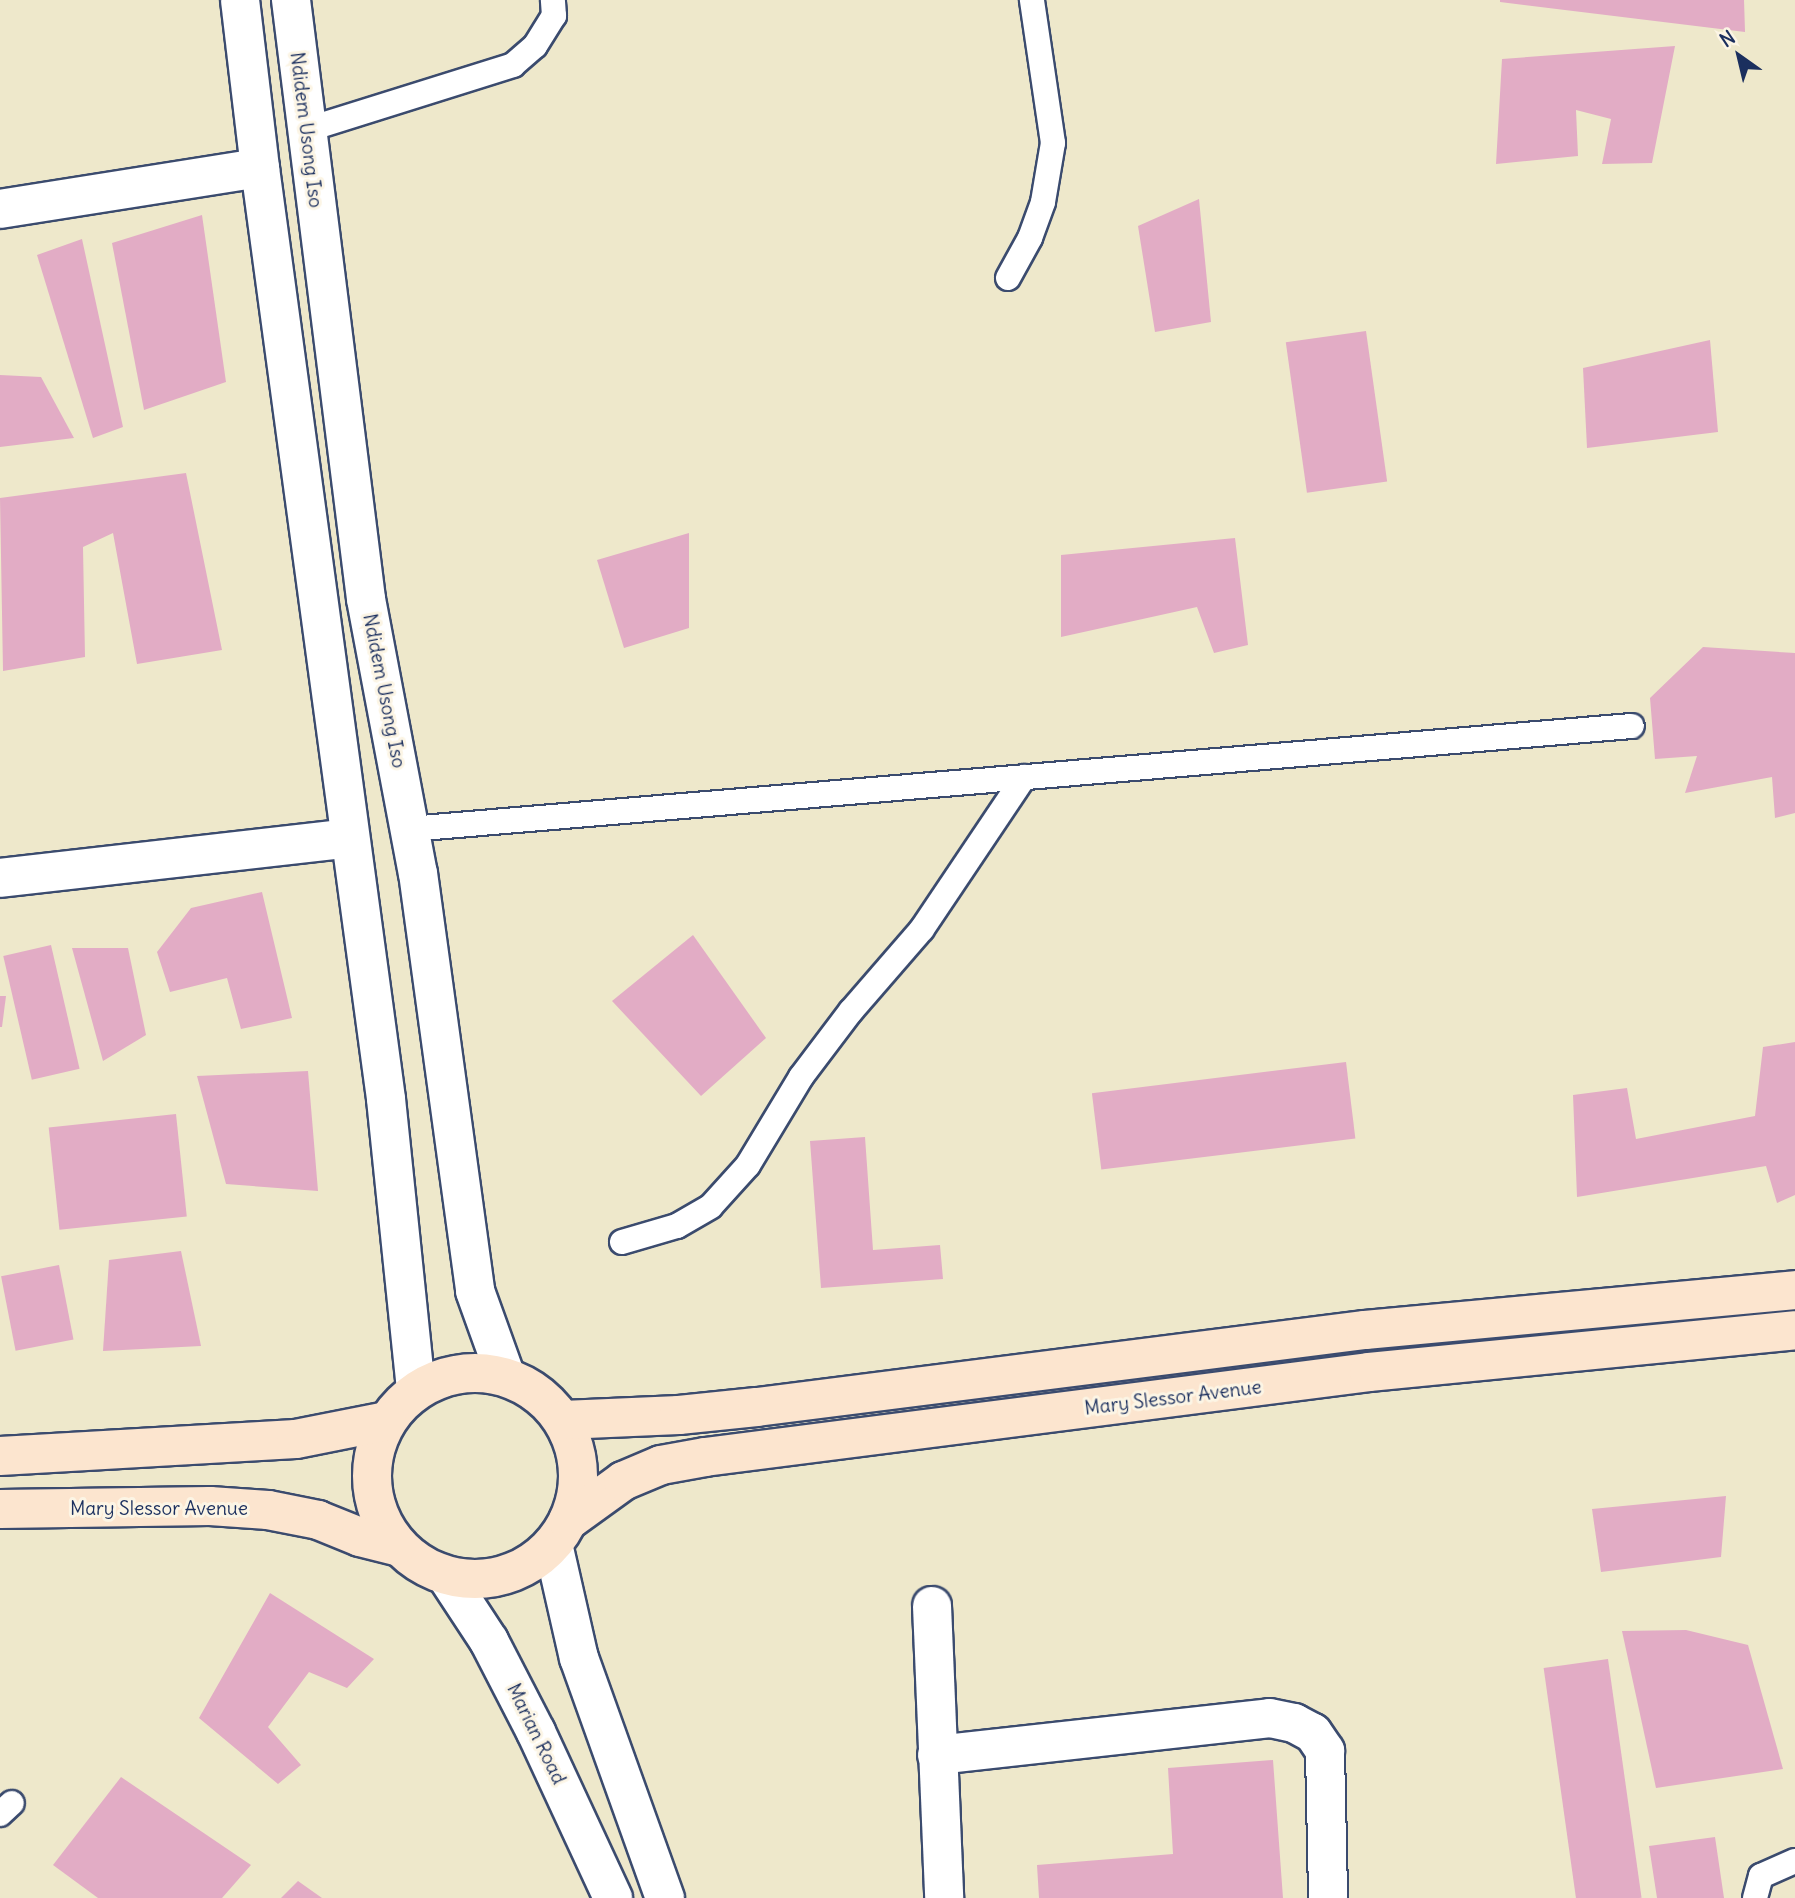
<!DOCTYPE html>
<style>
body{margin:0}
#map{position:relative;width:1795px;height:1898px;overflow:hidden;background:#eee8cb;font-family:Delius,sans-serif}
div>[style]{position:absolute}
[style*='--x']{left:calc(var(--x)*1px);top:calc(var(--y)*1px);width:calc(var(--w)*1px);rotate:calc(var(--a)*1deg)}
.building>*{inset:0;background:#e2acc5;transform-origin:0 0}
.roads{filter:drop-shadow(2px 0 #3b4b6e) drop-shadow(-2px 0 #3b4b6e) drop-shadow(0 2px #3b4b6e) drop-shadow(0 -2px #3b4b6e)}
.service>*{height:24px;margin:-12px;padding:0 12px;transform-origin:12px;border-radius:12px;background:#fff}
.minor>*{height:38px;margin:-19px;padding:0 19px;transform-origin:19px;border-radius:19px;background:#fff}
.tertiary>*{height:38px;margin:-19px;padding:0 19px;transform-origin:19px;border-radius:19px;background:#fff}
.secondary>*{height:38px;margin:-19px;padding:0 19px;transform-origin:19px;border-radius:19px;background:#fce5cf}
.secondary>.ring{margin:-19px;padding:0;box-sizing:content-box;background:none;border:38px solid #fce5cf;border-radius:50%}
span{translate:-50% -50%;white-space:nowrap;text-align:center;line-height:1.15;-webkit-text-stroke:6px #fcf5e5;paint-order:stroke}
.street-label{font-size:19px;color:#1b2f5e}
.north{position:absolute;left:1704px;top:21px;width:70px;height:70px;-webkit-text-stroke:5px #fcf5e5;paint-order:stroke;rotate:326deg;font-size:19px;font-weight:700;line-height:28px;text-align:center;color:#1b2f5e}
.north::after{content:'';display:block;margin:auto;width:24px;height:32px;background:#1b2f5e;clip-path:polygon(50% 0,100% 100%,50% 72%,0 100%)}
</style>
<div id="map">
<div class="building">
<div style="clip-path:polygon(1500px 0,1744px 0,1745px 32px,1500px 2px)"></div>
<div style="clip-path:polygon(1675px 46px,1652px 163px,1602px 164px,1611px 119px,1576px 110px,1578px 156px,1496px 164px,1502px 59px)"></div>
<div style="clip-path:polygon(1199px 199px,1211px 322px,1155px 332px,1138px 226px)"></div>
<div style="clip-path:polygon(202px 215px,226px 382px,144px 410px,112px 243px)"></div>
<div style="clip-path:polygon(82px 239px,123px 427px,93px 438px,37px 255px)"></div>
<div style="left:1366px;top:331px;width:152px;height:81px;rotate:82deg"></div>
<div style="clip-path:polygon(1710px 340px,1718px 432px,1587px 448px,1583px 368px)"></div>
<div style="clip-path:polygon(0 375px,41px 377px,74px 438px,0 447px)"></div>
<div style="clip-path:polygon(186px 473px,222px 650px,137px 664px,113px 533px,83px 547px,85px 657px,3px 671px,0 498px)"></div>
<div style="clip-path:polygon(689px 533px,689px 628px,624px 648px,597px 560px)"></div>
<div style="clip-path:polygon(1235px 538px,1248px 645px,1214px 653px,1197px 607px,1061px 637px,1061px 555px)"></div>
<div style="clip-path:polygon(1703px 647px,1795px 653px,1795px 813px,1775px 818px,1772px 777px,1685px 793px,1697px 756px,1655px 759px,1650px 698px)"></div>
<div style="clip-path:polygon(262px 892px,292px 1018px,241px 1029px,227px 978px,170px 992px,157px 952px,191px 908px)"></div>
<div style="clip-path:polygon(693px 935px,766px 1038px,701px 1096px,612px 1001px)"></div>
<div style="left:51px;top:945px;width:127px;height:49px;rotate:77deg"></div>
<div style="clip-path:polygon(72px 948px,128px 948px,146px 1035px,103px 1061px)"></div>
<div style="clip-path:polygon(0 996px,6px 996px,2px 1027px,0 1027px)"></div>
<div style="clip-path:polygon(1795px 1042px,1795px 1195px,1777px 1203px,1766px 1166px,1577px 1197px,1573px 1095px,1627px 1088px,1636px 1139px,1755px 1116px,1763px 1047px)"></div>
<div style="left:1346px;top:1062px;width:77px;height:256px;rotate:83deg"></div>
<div style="clip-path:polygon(308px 1071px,318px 1191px,226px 1184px,197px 1076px)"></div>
<div style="left:176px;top:1114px;width:103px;height:128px;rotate:84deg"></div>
<div style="clip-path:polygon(865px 1137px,873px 1250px,940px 1245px,943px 1279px,821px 1288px,810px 1141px)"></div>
<div style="clip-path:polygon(181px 1251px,201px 1346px,103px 1351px,109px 1260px)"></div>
<div style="left:59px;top:1265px;width:76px;height:59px;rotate:79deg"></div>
<div style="clip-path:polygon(1726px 1496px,1721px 1557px,1601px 1572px,1592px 1509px)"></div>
<div style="clip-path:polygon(270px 1593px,374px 1659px,347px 1688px,309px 1672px,268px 1727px,301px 1765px,278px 1784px,199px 1718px)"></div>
<div style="clip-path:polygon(1686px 1630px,1748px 1645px,1783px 1769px,1656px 1788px,1622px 1631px)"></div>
<div style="left:1608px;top:1659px;width:241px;height:65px;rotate:82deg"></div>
<div style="clip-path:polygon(1273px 1760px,1283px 1898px,1039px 1898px,1037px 1865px,1173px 1854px,1168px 1768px)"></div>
<div style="clip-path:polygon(121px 1777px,251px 1865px,222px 1898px,98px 1898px,53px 1865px)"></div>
<div style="clip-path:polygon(1715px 1837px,1724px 1898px,1657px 1898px,1649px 1846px)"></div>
<div style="clip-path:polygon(298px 1881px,322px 1898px,281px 1898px)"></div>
</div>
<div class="roads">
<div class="service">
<div style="--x:306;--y:130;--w:217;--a:-17.4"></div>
<div style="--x:513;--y:65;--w:29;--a:-41"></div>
<div style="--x:535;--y:46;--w:36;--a:-58"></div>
<div style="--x:554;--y:16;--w:16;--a:-94"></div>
<div style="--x:1008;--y:278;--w:46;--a:-61.2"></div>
<div style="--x:1030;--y:238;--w:38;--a:-70"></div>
<div style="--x:1043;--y:202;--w:60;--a:-80.4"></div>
<div style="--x:1053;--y:143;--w:145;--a:-98.4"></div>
<div style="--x:410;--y:829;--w:1226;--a:-4.82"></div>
<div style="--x:622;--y:1242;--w:57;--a:-16.2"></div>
<div style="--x:677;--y:1226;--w:39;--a:-30"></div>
<div style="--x:711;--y:1206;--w:55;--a:-47.9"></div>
<div style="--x:748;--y:1165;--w:103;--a:-58.9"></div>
<div style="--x:801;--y:1077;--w:83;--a:-52.9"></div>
<div style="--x:851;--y:1011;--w:108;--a:-49.1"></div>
<div style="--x:922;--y:929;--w:183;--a:-56.1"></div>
<div style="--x:0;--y:1814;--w:16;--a:-43"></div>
<div style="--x:1755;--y:1898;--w:23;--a:-75"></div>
<div style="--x:1761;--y:1876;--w:37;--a:-24"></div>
</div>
<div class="minor">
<div style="--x:0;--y:209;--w:263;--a:-9"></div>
<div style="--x:0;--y:878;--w:352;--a:-6.5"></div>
<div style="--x:932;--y:1606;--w:292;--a:87.6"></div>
<div style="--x:937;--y:1755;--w:335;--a:-6.3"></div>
<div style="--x:1270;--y:1718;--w:25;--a:12"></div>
<div style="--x:1294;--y:1723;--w:21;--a:28"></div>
<div style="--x:1313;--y:1733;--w:22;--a:56"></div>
<div style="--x:1325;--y:1751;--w:147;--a:88.8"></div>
</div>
<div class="tertiary">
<div style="--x:240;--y:0;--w:169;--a:83.2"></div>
<div style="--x:260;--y:168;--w:939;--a:82.29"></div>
<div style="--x:386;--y:1099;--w:293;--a:84.1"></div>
<div style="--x:291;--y:0;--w:604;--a:82.86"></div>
<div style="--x:366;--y:599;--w:279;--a:79.3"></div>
<div style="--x:418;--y:873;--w:422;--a:82.2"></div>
<div style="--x:475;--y:1291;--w:91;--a:70.2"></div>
<div style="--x:553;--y:1544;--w:117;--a:77.2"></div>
<div style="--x:579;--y:1658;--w:255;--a:70.3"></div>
<div style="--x:447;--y:1577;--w:77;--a:56.7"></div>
<div style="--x:489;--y:1641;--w:102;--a:62.7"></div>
<div style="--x:536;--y:1732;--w:183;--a:65.1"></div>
</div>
<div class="secondary">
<div class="ring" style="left:372px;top:1373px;width:168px;height:168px"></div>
<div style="--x:563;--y:1420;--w:116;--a:-2.5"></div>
<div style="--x:679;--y:1415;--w:78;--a:-5.9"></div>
<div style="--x:757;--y:1407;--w:613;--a:-7.22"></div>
<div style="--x:1365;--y:1330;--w:432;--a:-5.3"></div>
<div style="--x:0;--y:1456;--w:296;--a:-3.3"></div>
<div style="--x:296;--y:1439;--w:93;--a:-11.2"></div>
<div style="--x:0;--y:1509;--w:210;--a:-0.8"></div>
<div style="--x:210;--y:1506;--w:58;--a:3.9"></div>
<div style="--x:268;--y:1510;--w:51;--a:11.3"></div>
<div style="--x:318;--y:1520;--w:45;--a:22"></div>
<div style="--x:360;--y:1537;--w:37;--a:14"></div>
<div style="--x:568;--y:1521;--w:68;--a:-36"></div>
<div style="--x:623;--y:1481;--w:41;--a:-22.8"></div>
<div style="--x:661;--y:1465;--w:45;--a:-10.3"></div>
<div style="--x:705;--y:1457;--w:669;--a:-7.29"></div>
<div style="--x:1369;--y:1372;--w:428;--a:-5.6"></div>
</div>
</div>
<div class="street-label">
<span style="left:306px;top:130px;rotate:83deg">Ndidem Usong Iso</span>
<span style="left:384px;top:691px;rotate:79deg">Ndidem Usong Iso</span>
<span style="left:1173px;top:1398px;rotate:-7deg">Mary Slessor Avenue</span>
<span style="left:159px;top:1509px">Mary Slessor Avenue</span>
<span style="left:536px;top:1734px;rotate:64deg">Marian Road</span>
</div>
<div class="north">N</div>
</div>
